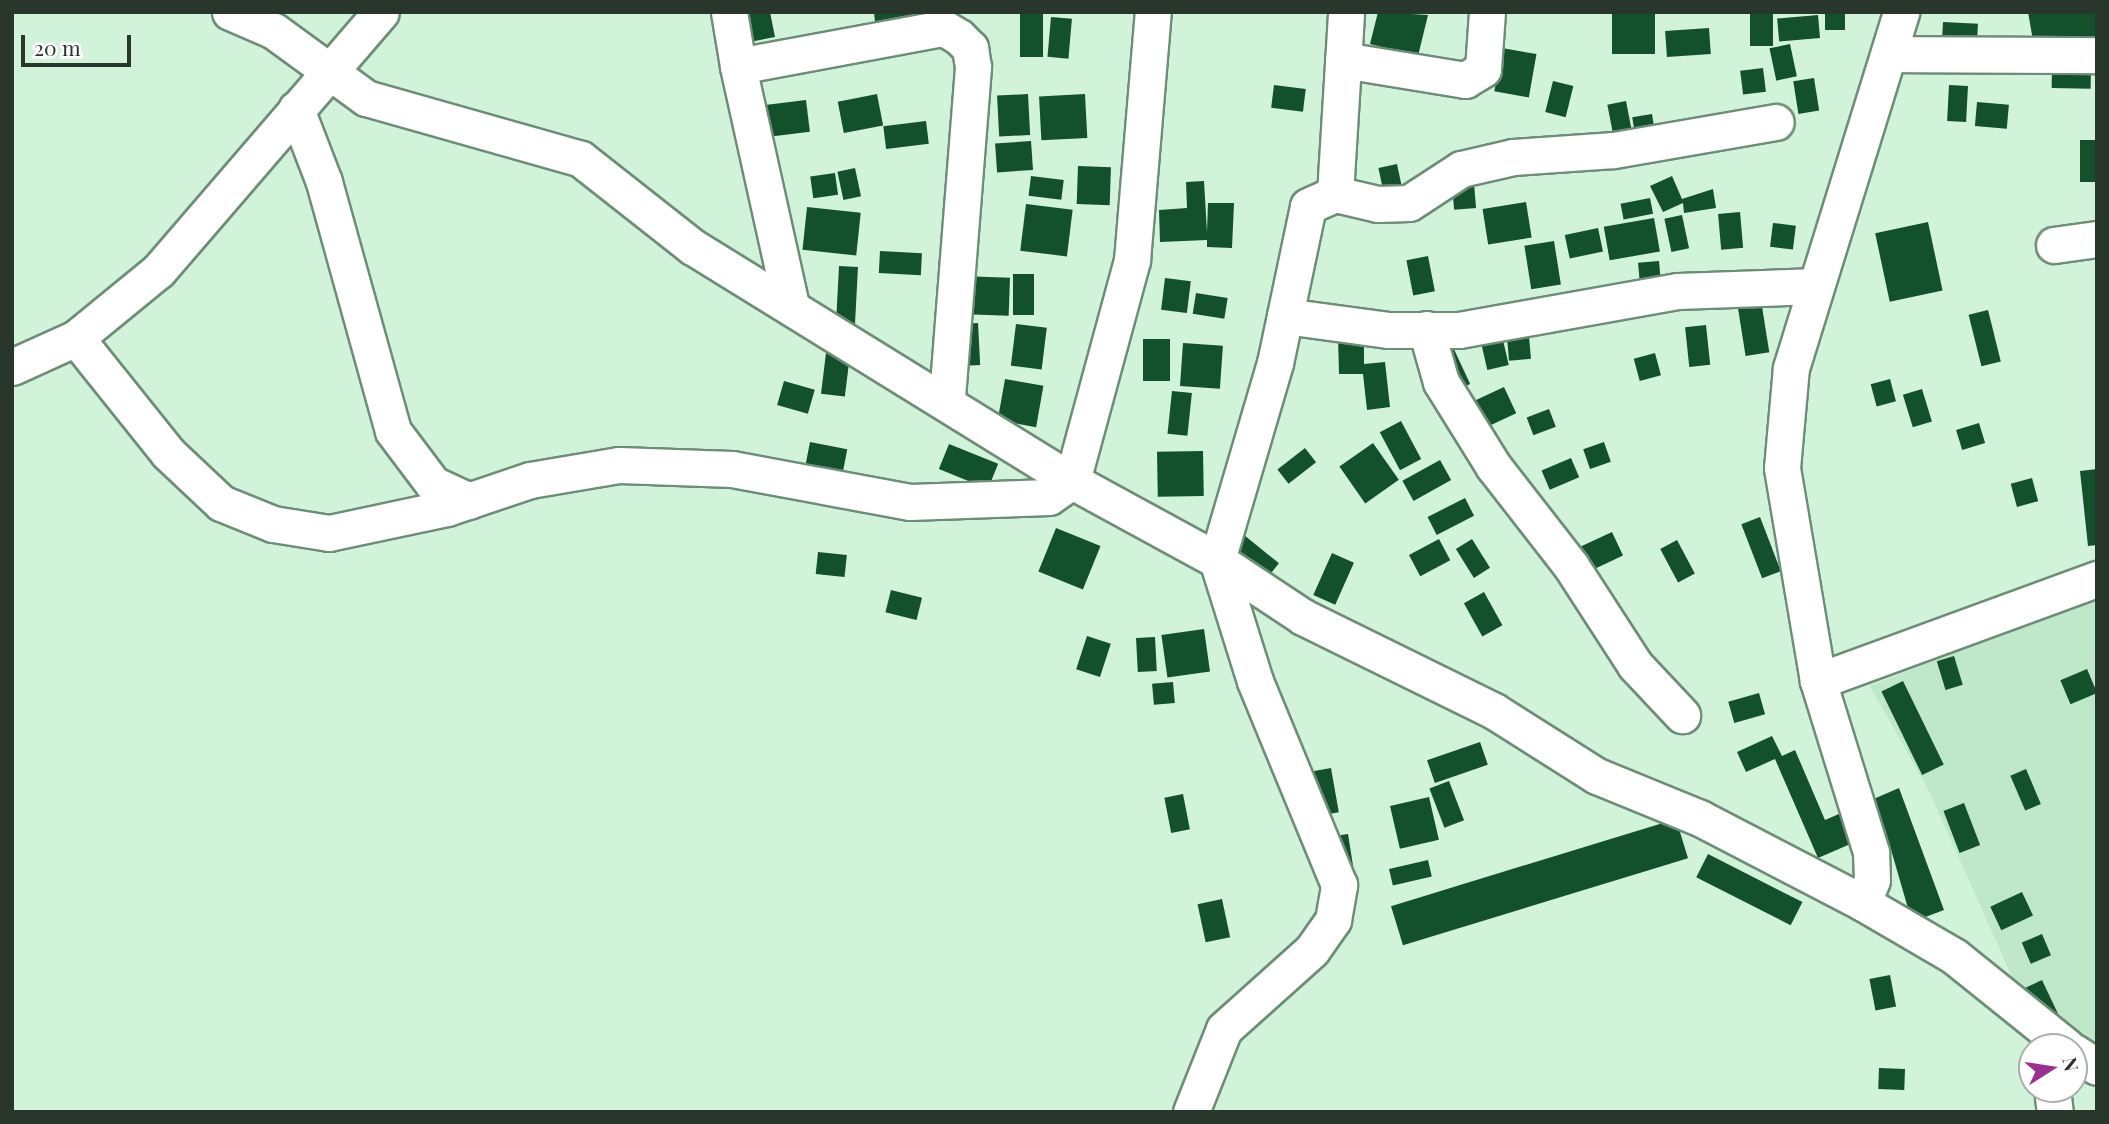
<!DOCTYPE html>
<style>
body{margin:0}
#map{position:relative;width:2109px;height:1124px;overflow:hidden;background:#d1f3d9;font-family:"Playfair Display",serif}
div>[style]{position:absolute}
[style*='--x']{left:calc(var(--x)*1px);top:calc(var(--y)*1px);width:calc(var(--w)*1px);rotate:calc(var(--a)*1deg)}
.built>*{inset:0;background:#bfe7ca}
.building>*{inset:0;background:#13502c;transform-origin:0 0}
.roads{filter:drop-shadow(2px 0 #6e8d76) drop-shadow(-2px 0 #6e8d76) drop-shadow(0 2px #6e8d76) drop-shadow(0 -2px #6e8d76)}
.minor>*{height:35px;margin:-17.5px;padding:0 17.5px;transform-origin:17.5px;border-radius:17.5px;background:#fff}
span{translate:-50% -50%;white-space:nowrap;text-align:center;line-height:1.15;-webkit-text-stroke:7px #fff;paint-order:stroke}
.frame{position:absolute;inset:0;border:14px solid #29362c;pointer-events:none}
.north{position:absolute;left:2018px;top:1033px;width:70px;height:70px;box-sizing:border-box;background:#fff;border:2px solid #a9afab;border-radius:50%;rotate:78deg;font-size:19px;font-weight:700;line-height:28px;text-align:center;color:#29362c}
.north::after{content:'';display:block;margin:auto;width:24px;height:32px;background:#9c2f8f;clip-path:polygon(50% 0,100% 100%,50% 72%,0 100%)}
.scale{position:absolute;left:21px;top:35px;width:110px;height:32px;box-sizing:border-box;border:4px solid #29362c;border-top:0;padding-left:9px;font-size:21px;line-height:24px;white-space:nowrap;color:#29362c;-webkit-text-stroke:5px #fff;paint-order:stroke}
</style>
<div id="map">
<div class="built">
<div style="clip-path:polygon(2097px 597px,2097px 1067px,2034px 1026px,1930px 793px,1870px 686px)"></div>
</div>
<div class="building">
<div style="clip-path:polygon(734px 12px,770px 12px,775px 37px,739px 44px)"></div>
<div style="clip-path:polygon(874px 12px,921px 12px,921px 14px,875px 22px)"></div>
<div style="left:1020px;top:12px;width:23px;height:45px"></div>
<div style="clip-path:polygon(1378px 12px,1428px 15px,1418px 56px,1370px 44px)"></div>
<div style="left:1612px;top:12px;width:43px;height:42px"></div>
<div style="left:1750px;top:12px;width:23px;height:34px"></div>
<div style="left:1825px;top:12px;width:20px;height:18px"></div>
<div style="clip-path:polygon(2028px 12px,2096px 12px,2097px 42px,2035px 52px)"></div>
<div style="left:1818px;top:15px;width:23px;height:41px;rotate:85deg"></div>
<div style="left:1051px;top:17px;width:21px;height:40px;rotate:5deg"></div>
<div style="left:1943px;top:22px;width:35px;height:21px;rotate:3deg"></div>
<div style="left:1709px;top:28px;width:26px;height:44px;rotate:86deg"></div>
<div style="left:1790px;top:44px;width:33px;height:21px;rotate:78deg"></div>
<div style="left:1502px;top:48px;width:35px;height:44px;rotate:10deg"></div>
<div style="left:2052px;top:67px;width:39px;height:21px;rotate:1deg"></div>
<div style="left:1763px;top:68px;width:24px;height:23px;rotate:83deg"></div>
<div style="left:1814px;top:78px;width:33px;height:21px;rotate:81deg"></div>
<div style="left:1553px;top:81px;width:21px;height:32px;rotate:14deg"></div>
<div style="left:1274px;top:85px;width:32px;height:23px;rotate:7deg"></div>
<div style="left:1949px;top:85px;width:19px;height:36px;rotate:3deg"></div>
<div style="left:877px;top:94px;width:32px;height:40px;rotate:79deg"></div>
<div style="left:1028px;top:94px;width:41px;height:31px;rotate:87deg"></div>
<div style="left:1085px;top:94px;width:44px;height:46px;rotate:87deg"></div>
<div style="left:806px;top:100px;width:32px;height:41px;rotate:83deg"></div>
<div style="left:1626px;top:101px;width:44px;height:19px;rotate:79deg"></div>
<div style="left:1977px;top:102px;width:32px;height:24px;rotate:5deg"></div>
<div style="left:1652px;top:114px;width:24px;height:20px;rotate:81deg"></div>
<div style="left:926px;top:121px;width:23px;height:43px;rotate:83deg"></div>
<div style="left:2080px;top:140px;width:17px;height:42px"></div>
<div style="left:1031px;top:141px;width:29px;height:36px;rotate:86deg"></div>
<div style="left:1397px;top:164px;width:30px;height:19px;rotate:78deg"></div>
<div style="left:1078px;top:166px;width:33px;height:38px;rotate:2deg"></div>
<div style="left:855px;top:168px;width:29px;height:18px;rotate:78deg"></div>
<div style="left:835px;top:173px;width:22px;height:25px;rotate:82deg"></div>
<div style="left:1031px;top:176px;width:33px;height:20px;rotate:7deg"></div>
<div style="clip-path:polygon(1672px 176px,1682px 199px,1713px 189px,1716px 208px,1684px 213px,1683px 203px,1663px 212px,1650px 186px)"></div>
<div style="clip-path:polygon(1204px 181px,1207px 232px,1208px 203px,1234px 203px,1232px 248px,1207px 247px,1207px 240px,1160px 242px,1159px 210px,1187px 208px,1186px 182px)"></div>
<div style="left:1474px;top:184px;width:24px;height:22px;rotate:85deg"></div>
<div style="left:1650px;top:198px;width:16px;height:30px;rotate:79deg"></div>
<div style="left:1526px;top:202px;width:36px;height:44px;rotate:81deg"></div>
<div style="left:1026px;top:204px;width:47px;height:47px;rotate:7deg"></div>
<div style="left:807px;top:207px;width:54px;height:43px;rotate:6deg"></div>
<div style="left:1740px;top:212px;width:36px;height:22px;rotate:85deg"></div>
<div style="left:1682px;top:215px;width:34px;height:18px;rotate:78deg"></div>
<div style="left:1654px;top:218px;width:34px;height:51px;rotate:80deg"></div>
<div style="left:1928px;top:222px;width:70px;height:54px;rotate:78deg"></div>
<div style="left:1773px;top:223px;width:23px;height:24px;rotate:7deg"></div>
<div style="left:1598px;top:228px;width:24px;height:34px;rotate:78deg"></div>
<div style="left:1554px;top:241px;width:44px;height:30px;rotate:81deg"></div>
<div style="left:880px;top:251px;width:42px;height:22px;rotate:3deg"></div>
<div style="left:1428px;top:256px;width:36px;height:22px;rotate:79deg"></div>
<div style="left:1659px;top:261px;width:21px;height:21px;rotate:85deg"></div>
<div style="left:839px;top:266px;width:19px;height:60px;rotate:3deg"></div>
<div style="left:1013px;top:274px;width:21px;height:41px"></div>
<div style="left:960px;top:276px;width:50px;height:38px;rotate:2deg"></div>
<div style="left:1165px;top:278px;width:26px;height:32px;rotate:7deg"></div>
<div style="left:1196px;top:293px;width:32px;height:21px;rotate:9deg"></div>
<div style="left:1761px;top:300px;width:53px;height:24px;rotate:81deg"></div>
<div style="left:1988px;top:310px;width:53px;height:20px;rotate:76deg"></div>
<div style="left:978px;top:323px;width:42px;height:38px;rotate:87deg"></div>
<div style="left:1016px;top:324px;width:31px;height:42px;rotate:7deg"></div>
<div style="left:1528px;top:325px;width:34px;height:22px;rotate:85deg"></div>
<div style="left:1706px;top:325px;width:40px;height:21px;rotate:84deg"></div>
<div style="left:1500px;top:327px;width:39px;height:22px;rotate:77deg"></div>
<div style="clip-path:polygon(1364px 336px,1364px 364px,1385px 362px,1390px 407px,1367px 410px,1363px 374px,1339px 374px,1338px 337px)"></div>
<div style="left:1143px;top:339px;width:27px;height:42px"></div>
<div style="left:1183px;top:343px;width:40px;height:43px;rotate:4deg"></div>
<div style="left:1452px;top:345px;width:43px;height:19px;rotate:65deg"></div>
<div style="left:826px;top:353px;width:24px;height:41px;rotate:7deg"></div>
<div style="left:1655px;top:353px;width:23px;height:22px;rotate:75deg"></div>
<div style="left:1005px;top:379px;width:39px;height:42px;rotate:10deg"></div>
<div style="left:1890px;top:379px;width:23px;height:20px;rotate:75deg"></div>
<div style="left:784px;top:381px;width:32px;height:25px;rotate:16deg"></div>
<div style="left:1504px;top:387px;width:29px;height:35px;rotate:65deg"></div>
<div style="left:1922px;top:389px;width:34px;height:20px;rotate:73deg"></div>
<div style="left:1172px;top:391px;width:20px;height:43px;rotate:6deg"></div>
<div style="left:1549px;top:409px;width:19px;height:24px;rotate:69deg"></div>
<div style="left:1401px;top:421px;width:43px;height:24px;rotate:62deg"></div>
<div style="left:1979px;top:423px;width:21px;height:24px;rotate:73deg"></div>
<div style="left:810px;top:442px;width:38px;height:37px;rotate:11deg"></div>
<div style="left:1604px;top:442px;width:21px;height:22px;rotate:71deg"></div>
<div style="left:1373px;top:443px;width:45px;height:41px;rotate:55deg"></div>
<div style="left:949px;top:444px;width:53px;height:27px;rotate:22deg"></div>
<div style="left:1305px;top:448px;width:18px;height:35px;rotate:52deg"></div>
<div style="left:1203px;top:451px;width:45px;height:46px;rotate:89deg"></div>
<div style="left:1571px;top:458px;width:21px;height:32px;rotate:67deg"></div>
<div style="left:1440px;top:460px;width:23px;height:43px;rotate:61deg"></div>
<div style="clip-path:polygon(2097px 469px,2097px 545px,2088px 546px,2080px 471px)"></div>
<div style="left:2032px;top:478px;width:24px;height:22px;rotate:75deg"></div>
<div style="left:1465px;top:498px;width:20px;height:42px;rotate:63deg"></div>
<div style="left:1760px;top:517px;width:58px;height:20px;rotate:69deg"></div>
<div style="left:1056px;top:528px;width:48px;height:47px;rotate:22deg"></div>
<div style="left:1612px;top:532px;width:26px;height:41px;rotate:65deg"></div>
<div style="left:1244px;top:535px;width:45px;height:29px;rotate:39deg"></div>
<div style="left:1439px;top:539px;width:24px;height:34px;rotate:62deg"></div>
<div style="left:1472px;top:539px;width:34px;height:19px;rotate:58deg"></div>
<div style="left:1677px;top:540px;width:38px;height:19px;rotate:62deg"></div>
<div style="left:818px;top:552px;width:29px;height:22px;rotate:6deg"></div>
<div style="left:1332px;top:553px;width:24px;height:46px;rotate:24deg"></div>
<div style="left:891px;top:590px;width:32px;height:23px;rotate:14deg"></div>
<div style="left:1484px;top:592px;width:38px;height:23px;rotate:61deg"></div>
<div style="left:1204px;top:629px;width:43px;height:43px;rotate:82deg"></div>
<div style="left:1087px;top:636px;width:25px;height:35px;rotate:18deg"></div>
<div style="left:1155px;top:637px;width:34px;height:19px;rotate:87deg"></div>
<div style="left:1954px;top:656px;width:30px;height:18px;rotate:73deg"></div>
<div style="left:2087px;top:669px;width:26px;height:29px;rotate:67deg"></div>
<div style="left:1903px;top:681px;width:93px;height:24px;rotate:64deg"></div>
<div style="left:1173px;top:682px;width:21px;height:21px;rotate:85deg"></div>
<div style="left:1759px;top:693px;width:22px;height:32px;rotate:74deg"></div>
<div style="clip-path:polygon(1772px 736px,1782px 756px,1795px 750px,1825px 820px,1899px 788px,1944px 910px,1912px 922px,1885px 829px,1818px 858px,1775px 759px,1746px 772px,1737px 752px)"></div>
<div style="left:1480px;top:742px;width:24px;height:56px;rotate:71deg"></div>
<div style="left:1331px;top:768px;width:45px;height:43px;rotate:80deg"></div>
<div style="left:2026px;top:769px;width:38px;height:17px;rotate:67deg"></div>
<div style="left:1449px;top:781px;width:42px;height:21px;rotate:69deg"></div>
<div style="left:1183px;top:794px;width:36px;height:19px;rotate:79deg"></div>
<div style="left:1429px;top:797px;width:44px;height:40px;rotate:77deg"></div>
<div style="left:1964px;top:803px;width:45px;height:22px;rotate:69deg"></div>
<div style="left:1676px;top:819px;width:41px;height:298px;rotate:73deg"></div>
<div style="left:1348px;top:834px;width:44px;height:18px;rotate:81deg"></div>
<div style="left:1708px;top:854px;width:106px;height:26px;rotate:27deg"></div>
<div style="left:1428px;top:860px;width:17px;height:40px;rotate:77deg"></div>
<div style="left:2022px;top:892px;width:26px;height:35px;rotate:65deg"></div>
<div style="left:1222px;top:899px;width:39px;height:25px;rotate:78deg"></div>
<div style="left:2042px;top:934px;width:23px;height:22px;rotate:67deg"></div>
<div style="left:1890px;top:975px;width:32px;height:21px;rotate:79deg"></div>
<div style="clip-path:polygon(2042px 980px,2069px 1037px,2021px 990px)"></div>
<div style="left:1879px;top:1068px;width:26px;height:21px;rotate:2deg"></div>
</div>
<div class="roads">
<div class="minor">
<div style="--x:230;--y:12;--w:48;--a:23.4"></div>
<div style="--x:274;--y:31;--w:114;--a:36.1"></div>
<div style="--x:366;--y:98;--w:223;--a:15.8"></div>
<div style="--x:581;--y:159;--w:142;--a:38.2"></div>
<div style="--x:693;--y:247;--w:445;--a:31.7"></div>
<div style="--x:1072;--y:481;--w:165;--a:28.6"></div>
<div style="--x:1217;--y:560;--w:103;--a:33.5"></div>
<div style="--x:1303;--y:617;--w:213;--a:26.2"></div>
<div style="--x:1494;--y:711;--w:122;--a:32.3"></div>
<div style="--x:1597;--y:776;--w:111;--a:22.2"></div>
<div style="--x:1700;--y:818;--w:184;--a:27.5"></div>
<div style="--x:1863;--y:903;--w:105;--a:30.2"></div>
<div style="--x:1954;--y:956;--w:145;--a:38.8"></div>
<div style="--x:729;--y:12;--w:55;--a:80.5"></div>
<div style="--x:1892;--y:54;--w:205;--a:0.3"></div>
<div style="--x:1343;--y:60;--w:124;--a:9.3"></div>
<div style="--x:1465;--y:80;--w:21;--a:-31"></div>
<div style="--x:1483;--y:69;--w:57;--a:-86"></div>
<div style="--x:296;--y:109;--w:78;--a:69"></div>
<div style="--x:324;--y:182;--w:258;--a:74.5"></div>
<div style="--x:393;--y:431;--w:66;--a:53"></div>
<div style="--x:433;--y:484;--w:40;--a:25"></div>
<div style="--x:1335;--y:194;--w:182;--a:-86.5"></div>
<div style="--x:2054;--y:245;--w:43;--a:-7.9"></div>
<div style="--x:790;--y:301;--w:241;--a:-102.5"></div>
<div style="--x:738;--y:66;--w:209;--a:-10.5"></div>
<div style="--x:944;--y:28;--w:17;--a:31"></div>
<div style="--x:959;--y:37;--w:16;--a:45"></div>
<div style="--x:970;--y:48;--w:19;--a:81"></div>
<div style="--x:973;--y:67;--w:333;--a:94.5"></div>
<div style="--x:1285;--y:316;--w:105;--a:7.7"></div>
<div style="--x:1389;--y:330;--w:70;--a:0"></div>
<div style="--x:1459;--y:330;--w:222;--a:-10.1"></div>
<div style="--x:1678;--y:291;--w:138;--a:-2.1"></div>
<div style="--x:1426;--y:329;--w:55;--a:74.2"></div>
<div style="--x:1441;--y:382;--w:100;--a:58.1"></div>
<div style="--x:1494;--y:467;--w:125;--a:52.1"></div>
<div style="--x:1571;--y:566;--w:118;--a:57.1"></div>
<div style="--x:1635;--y:665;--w:69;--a:46.8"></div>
<div style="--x:76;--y:338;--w:147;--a:51.3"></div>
<div style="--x:168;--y:453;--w:73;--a:43.3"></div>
<div style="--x:221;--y:503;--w:56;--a:22"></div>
<div style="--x:273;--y:524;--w:57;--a:9.1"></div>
<div style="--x:329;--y:533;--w:121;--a:-12"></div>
<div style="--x:447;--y:508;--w:88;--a:-18.6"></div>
<div style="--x:530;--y:480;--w:90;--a:-9.6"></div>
<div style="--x:619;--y:465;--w:113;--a:2"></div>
<div style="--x:732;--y:469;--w:181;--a:10.5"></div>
<div style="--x:910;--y:502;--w:139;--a:-2.1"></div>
<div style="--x:1049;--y:497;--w:28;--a:-35"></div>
<div style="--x:1072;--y:481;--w:229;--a:-74.8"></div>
<div style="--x:1132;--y:260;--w:249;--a:-85.2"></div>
<div style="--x:12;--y:367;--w:70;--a:-24.4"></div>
<div style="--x:76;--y:338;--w:107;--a:-39.3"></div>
<div style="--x:159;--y:270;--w:340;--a:-49.3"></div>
<div style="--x:1818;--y:681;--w:297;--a:-20.1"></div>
<div style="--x:1863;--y:903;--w:25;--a:-69"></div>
<div style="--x:1872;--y:880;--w:28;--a:-92"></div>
<div style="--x:1871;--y:852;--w:179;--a:-107.2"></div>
<div style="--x:1818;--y:681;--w:216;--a:-99.6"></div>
<div style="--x:1782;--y:468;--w:100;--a:-84.9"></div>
<div style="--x:1791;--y:368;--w:373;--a:-72.8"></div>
<div style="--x:2074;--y:1052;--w:27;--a:33"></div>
<div style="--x:2052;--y:1089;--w:23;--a:83"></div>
<div style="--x:1191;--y:1112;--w:89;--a:-68.3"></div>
<div style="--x:1224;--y:1029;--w:118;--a:-41.9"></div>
<div style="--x:1312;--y:950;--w:37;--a:-55"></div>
<div style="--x:1333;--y:920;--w:36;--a:-80"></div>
<div style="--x:1339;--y:885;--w:221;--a:-112.4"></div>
<div style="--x:1255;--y:681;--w:127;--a:-107.4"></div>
<div style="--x:1217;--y:560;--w:205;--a:-73.6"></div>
<div style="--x:1275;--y:363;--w:160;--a:-78.1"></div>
<div style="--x:1308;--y:206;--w:30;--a:-24"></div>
<div style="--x:1335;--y:194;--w:44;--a:13.1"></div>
<div style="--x:1378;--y:204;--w:31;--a:-2"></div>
<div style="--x:1409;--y:203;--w:62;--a:-33.2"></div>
<div style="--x:1461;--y:169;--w:53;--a:-13"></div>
<div style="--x:1513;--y:157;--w:101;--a:-4"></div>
<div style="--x:1614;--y:150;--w:164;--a:-9.8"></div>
</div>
</div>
<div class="frame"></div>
<div class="north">N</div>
<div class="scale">20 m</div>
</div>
